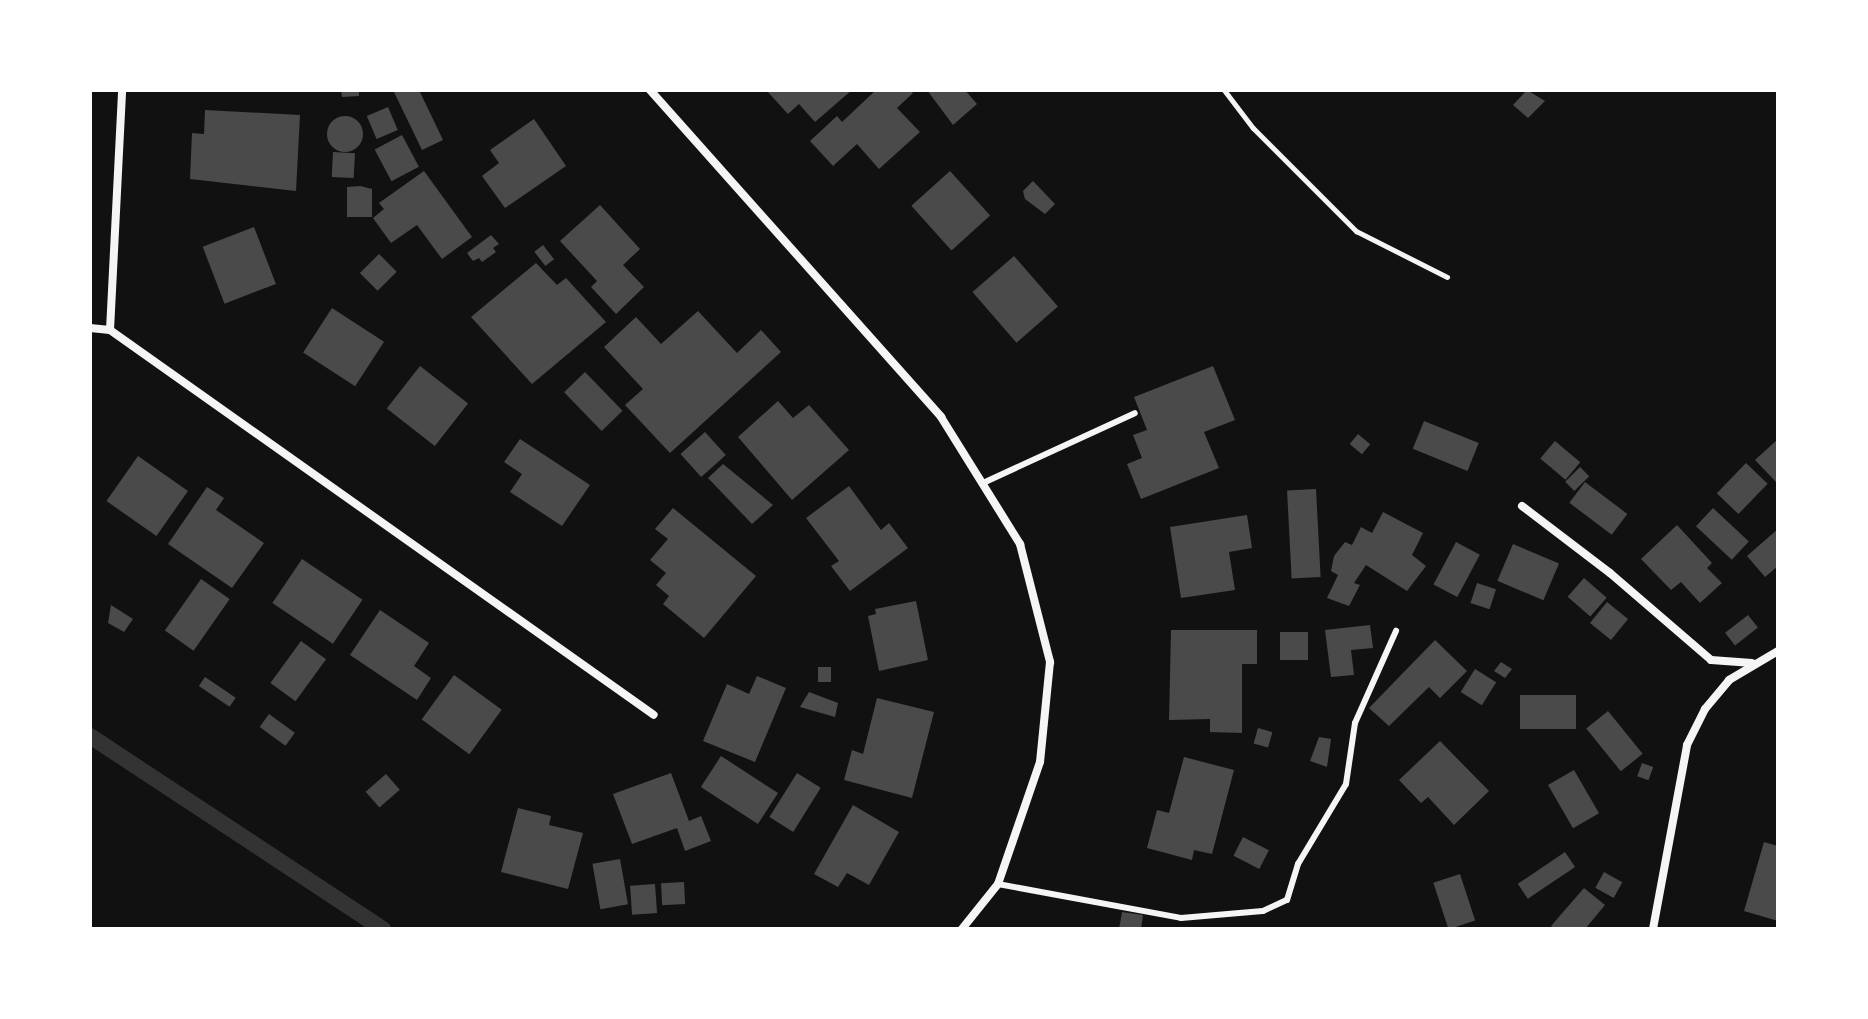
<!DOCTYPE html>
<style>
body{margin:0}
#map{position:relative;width:1868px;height:1019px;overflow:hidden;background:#111;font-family:Inter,sans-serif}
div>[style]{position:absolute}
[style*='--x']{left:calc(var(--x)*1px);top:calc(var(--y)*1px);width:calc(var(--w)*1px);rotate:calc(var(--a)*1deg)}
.stream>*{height:16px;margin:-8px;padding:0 8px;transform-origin:8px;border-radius:8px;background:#333}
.building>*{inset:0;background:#4a4a4a;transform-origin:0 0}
.round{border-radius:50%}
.path>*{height:5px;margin:-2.5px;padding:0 2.5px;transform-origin:2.5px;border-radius:2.5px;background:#f5f5f5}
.service>*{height:6px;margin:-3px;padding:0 3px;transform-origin:3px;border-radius:3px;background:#f5f5f5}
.minor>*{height:8px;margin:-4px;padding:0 4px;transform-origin:4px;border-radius:4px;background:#f5f5f5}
span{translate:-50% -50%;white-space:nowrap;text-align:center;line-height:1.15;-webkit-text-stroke:6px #fff;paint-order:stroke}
.frame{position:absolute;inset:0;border:92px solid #fff;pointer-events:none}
</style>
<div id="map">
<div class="stream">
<div style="--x:90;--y:736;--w:351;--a:33.4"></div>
</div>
<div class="building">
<div style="clip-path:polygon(341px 90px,359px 90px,359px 96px,342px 97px)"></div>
<div style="clip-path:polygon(399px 90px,419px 90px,443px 140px,422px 150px,394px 92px)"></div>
<div style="clip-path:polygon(766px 90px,852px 90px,815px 122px,799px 104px,788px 114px)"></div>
<div style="clip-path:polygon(876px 90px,910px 90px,913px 93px,897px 108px,920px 132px,879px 169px,857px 144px,833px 166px,810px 141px,837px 116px,842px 122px)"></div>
<div style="clip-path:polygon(927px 90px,965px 90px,977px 104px,953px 125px)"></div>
<div style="clip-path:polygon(1527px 90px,1545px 101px,1528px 118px,1513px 105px)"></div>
<div style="left:388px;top:107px;width:25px;height:23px;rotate:67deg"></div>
<div style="clip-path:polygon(205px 110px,300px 115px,296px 191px,190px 179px,192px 133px,204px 134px)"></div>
<div class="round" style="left:327px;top:116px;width:36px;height:36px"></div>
<div style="clip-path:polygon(534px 119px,566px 166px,505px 208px,482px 176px,499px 163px,490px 150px)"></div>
<div style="left:402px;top:135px;width:36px;height:31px;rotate:62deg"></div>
<div style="left:333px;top:152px;width:22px;height:25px;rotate:3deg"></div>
<div style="clip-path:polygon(424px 171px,472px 237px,442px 259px,417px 225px,391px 243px,373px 218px,384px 209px,379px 203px)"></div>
<div style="left:950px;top:171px;width:60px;height:52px;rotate:48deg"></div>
<div style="clip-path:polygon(1033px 181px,1055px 204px,1045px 214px,1025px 199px,1023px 191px)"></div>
<div style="clip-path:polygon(360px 186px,372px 189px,372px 217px,347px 217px,347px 187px)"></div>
<div style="clip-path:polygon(600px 205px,640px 249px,623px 265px,644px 287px,616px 314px,591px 287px,597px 281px,560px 241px)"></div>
<div style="left:254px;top:227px;width:61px;height:55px;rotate:69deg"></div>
<div style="clip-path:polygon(491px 235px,499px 244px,493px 248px,496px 252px,482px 262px,479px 258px,473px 261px,467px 253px)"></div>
<div style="left:543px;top:245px;width:18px;height:11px;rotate:52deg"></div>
<div style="left:379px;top:254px;width:25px;height:27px;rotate:45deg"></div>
<div style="left:1014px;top:256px;width:67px;height:55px;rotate:49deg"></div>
<div style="clip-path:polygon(536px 263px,557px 285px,566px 278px,606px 322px,532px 384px,471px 317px)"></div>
<div style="left:332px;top:308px;width:62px;height:53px;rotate:33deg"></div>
<div style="clip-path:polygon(698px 311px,737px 353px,761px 330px,781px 352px,670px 453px,625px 405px,643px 389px,604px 347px,636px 317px,661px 344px)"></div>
<div style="left:420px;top:366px;width:61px;height:54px;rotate:38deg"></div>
<div style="clip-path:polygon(1213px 366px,1235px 420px,1204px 432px,1219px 468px,1141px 499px,1127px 464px,1142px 458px,1133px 435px,1147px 430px,1134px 397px)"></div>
<div style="left:585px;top:372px;width:54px;height:29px;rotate:46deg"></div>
<div style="clip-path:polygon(778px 401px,793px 418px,809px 405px,849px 450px,792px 500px,738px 437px)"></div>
<div style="left:1424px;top:421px;width:59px;height:30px;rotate:22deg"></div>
<div style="left:705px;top:432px;width:31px;height:33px;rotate:48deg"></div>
<div style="left:1358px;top:434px;width:16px;height:13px;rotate:40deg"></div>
<div style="clip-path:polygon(520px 439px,590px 485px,562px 526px,510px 492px,522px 474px,504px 462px)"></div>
<div style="clip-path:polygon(1778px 439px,1778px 481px,1776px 482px,1755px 460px)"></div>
<div style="left:1555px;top:441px;width:33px;height:23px;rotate:40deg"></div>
<div style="left:138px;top:456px;width:61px;height:55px;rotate:35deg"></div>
<div style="left:1746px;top:463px;width:30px;height:42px;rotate:44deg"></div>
<div style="clip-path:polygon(723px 464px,773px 505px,752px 524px,708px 478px)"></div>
<div style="left:1580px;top:467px;width:13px;height:21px;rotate:45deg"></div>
<div style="left:1585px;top:482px;width:53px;height:26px;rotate:37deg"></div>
<div style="clip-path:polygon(849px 486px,881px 530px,889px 523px,908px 548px,850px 591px,831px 566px,839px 561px,806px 518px)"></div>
<div style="clip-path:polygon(207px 487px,224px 498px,216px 510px,264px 543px,232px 588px,168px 544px)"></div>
<div style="left:1316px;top:489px;width:88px;height:29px;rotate:87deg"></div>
<div style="clip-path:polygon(673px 508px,756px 576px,704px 638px,663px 604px,669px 596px,656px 585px,666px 573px,650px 560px,668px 539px,655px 529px)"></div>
<div style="left:1713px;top:508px;width:49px;height:25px;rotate:43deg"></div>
<div style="clip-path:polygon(1383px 512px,1423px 533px,1412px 555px,1426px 566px,1407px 591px,1366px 565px,1354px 583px,1360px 585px,1349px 606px,1327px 598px,1338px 575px,1331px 571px,1334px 556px,1345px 542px,1352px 545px,1361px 527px,1372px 533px)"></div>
<div style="clip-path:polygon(1247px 515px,1252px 548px,1229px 552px,1235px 590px,1181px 598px,1170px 527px)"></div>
<div style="clip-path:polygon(1677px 525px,1712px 563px,1707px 568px,1722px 583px,1700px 603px,1681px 582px,1671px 590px,1641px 559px)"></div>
<div style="clip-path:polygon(1778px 529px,1778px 566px,1765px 577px,1747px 556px)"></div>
<div style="left:1456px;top:542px;width:27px;height:48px;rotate:28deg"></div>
<div style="left:1513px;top:544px;width:50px;height:40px;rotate:23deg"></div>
<div style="left:302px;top:559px;width:73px;height:53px;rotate:34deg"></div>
<div style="left:1584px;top:578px;width:30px;height:25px;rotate:41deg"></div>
<div style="left:201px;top:579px;width:35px;height:63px;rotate:35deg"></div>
<div style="left:1477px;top:583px;width:20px;height:21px;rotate:18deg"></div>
<div style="clip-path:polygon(916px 601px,928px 660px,879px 671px,868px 616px,876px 614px,875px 609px)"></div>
<div style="left:1607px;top:602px;width:27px;height:27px;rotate:39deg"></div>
<div style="clip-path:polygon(111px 605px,133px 619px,124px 632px,108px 623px)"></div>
<div style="clip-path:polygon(380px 610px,429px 643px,414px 666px,431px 678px,417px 700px,350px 655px)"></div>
<div style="left:1748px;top:615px;width:16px;height:29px;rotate:52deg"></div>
<div style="clip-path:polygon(1370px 625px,1373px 648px,1351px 650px,1354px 675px,1331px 677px,1325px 630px)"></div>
<div style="clip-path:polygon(1171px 630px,1257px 630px,1257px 664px,1242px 664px,1242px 733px,1210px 732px,1210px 719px,1169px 720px)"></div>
<div style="left:1280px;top:632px;width:28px;height:28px"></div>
<div style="clip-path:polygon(1435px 640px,1467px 671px,1440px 698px,1429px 687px,1389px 726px,1369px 708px)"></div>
<div style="left:301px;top:641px;width:31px;height:52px;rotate:36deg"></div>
<div style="clip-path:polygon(1501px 662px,1512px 669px,1505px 678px,1494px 671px)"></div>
<div style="left:831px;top:667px;width:15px;height:13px;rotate:90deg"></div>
<div style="left:1475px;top:669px;width:25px;height:27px;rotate:32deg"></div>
<div style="left:454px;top:675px;width:59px;height:55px;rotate:36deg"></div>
<div style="clip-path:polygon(757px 676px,786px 688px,755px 762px,703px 741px,727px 684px,749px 694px)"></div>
<div style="left:205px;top:677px;width:37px;height:11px;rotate:34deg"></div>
<div style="clip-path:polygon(809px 692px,838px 703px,835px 717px,800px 707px)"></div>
<div style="left:1520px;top:695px;width:56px;height:34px"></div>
<div style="clip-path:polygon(877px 698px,934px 712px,912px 798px,844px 780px,852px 750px,863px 754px)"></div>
<div style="left:1608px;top:711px;width:55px;height:28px;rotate:51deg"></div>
<div style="left:269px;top:714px;width:32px;height:16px;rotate:36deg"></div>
<div style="left:1258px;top:728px;width:15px;height:16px;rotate:16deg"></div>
<div style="clip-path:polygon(1319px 737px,1331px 739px,1327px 767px,1310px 761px)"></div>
<div style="clip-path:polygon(1440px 741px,1489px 791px,1454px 825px,1428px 797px,1421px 803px,1399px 780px)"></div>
<div style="left:721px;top:756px;width:68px;height:37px;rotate:33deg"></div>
<div style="clip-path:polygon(1184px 757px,1234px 770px,1212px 854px,1194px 850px,1192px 860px,1147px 848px,1157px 810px,1169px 813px)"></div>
<div style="left:1642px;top:763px;width:12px;height:14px;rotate:20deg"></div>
<div style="left:1574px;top:770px;width:50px;height:30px;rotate:60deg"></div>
<div style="clip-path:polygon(671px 773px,689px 821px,701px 816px,711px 841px,685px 851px,677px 828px,632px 844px,613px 794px)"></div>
<div style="left:797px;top:773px;width:28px;height:52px;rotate:32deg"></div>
<div style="left:386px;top:774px;width:21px;height:27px;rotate:49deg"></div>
<div style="clip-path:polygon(853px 805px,899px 832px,869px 885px,847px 873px,838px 887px,814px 874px)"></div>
<div style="clip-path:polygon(518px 808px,551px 816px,549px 825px,583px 833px,568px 889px,501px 872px)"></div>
<div style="left:1243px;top:837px;width:29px;height:21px;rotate:27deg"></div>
<div style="clip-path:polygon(1764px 842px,1778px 846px,1778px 921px,1744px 911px)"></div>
<div style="left:1565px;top:852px;width:18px;height:57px;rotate:56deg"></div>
<div style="left:620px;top:859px;width:46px;height:28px;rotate:80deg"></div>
<div style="left:1604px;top:872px;width:21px;height:18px;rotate:29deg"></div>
<div style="left:1460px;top:874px;width:49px;height:28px;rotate:72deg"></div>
<div style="left:684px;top:882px;width:22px;height:23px;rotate:87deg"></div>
<div style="left:655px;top:884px;width:29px;height:25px;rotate:86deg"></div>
<div style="clip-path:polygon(1584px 888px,1605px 905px,1585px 929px,1555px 929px,1551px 926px)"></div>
<div style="clip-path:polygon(1122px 912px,1143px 915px,1141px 929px,1119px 929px)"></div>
</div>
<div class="path">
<div style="--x:1224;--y:90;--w:48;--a:52.7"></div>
<div style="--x:1253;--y:128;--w:146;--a:45"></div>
<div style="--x:1356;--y:231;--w:102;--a:26.8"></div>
</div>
<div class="service">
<div style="--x:983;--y:483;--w:167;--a:-24.7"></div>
<div style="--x:998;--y:884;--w:186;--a:10.5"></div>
<div style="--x:1181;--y:918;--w:82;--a:-4.9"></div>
<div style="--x:1263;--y:911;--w:26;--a:-25"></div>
<div style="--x:1287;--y:900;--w:38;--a:-73"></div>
<div style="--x:1298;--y:864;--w:93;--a:-59"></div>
<div style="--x:1346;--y:784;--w:62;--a:-81.6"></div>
<div style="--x:1355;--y:723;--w:101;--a:-66"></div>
</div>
<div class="minor">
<div style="--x:650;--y:90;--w:438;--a:48.3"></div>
<div style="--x:941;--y:417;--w:150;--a:58.1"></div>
<div style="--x:1020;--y:544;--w:122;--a:75.7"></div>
<div style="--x:1050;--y:662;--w:100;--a:95.7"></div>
<div style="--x:1040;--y:762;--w:129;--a:109"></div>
<div style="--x:998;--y:884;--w:58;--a:128.7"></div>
<div style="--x:90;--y:328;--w:20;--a:6"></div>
<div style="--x:110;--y:330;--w:666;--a:35.29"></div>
<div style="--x:110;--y:330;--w:240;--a:-87.1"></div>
<div style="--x:1522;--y:506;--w:111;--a:37.3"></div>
<div style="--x:1610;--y:573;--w:133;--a:40.7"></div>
<div style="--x:1711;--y:660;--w:41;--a:4.2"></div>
<div style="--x:1653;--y:929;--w:187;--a:-79.5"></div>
<div style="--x:1687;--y:745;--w:40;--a:-63.4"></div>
<div style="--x:1705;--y:709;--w:38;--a:-50"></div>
<div style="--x:1729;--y:680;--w:57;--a:-30.6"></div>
</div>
<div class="frame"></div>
</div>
